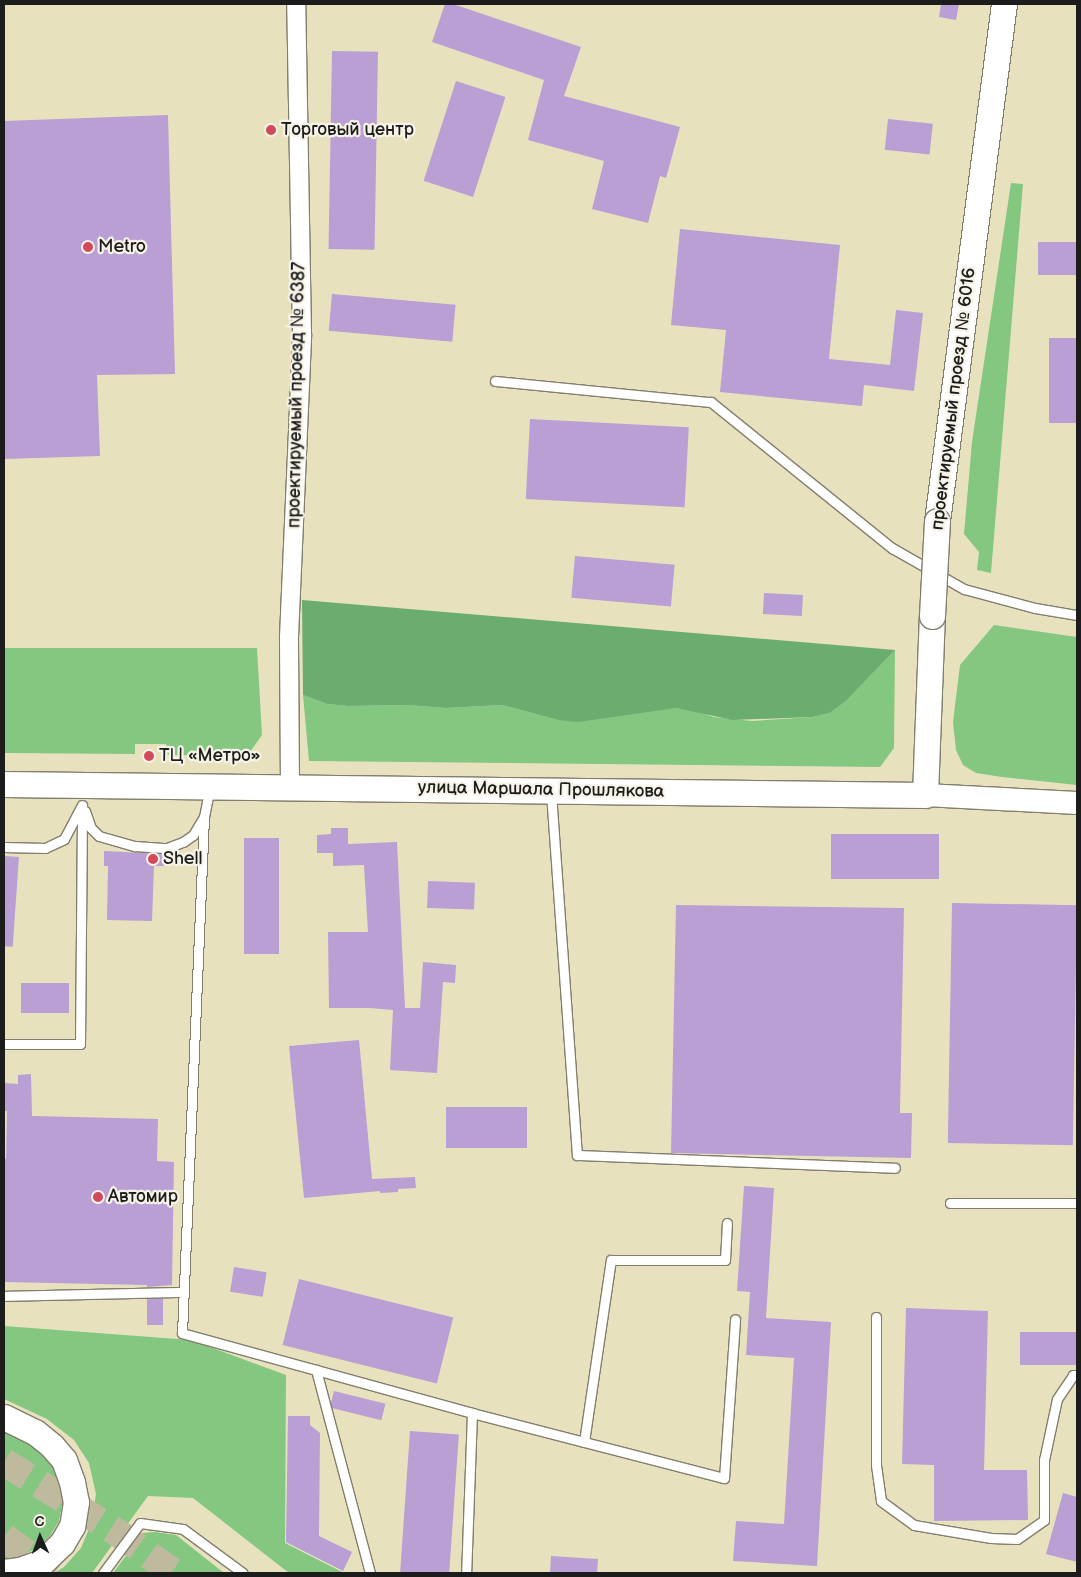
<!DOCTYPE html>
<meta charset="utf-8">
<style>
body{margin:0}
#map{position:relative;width:1081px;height:1577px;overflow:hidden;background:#e8e1be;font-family:"Balsamiq Sans",sans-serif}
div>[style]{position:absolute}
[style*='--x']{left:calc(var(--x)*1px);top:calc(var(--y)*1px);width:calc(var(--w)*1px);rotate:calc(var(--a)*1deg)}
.green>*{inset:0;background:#84c781}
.forest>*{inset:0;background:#6bac6f}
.building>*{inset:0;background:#b99fd4;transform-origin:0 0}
.primary-tunnel>*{height:28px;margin-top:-14px;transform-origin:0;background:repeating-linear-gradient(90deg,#bfba9e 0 28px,transparent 0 42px)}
.roads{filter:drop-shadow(1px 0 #827e6d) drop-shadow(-1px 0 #827e6d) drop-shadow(0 1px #827e6d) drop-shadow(0 -1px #827e6d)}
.service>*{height:9px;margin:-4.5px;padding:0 4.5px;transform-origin:4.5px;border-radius:4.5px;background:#fff}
.minor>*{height:18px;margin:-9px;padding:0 9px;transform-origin:9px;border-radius:9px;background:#fff}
.tertiary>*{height:22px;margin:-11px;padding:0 11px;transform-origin:11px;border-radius:11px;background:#fff}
.secondary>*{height:25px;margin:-12.5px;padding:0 12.5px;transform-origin:12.5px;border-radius:12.5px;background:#fff}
.bridges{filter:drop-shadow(1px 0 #827e6d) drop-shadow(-1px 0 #827e6d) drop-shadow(0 1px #827e6d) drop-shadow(0 -1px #827e6d)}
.secondary-bridge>*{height:25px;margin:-12.5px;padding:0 12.5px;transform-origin:12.5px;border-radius:12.5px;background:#fff}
.dots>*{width:14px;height:14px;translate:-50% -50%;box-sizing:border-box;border:2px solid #f7f3e8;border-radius:50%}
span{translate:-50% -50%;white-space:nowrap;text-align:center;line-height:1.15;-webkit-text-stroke:4.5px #f7f3e8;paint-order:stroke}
.poi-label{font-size:18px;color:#1c1c1c}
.left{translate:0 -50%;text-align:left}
.street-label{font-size:18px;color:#1c1c1c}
.frame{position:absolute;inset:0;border:5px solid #1c1c1c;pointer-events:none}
.north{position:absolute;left:15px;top:1512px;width:50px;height:50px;-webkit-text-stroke:4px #f7f3e8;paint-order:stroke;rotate:358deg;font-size:14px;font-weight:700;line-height:20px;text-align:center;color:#1c1c1c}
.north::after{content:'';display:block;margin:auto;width:18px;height:22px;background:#1c1c1c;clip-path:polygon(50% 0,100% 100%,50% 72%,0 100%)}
</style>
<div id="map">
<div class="green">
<div style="clip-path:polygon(1011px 183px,1023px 184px,991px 573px,977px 570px,979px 552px,964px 534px,972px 442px)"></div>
<div style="clip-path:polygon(994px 625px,1077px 637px,1077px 785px,1002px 777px,976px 773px,963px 765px,956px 750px,953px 722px,960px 665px)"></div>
<div style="clip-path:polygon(4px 648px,257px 648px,262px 735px,247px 756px,166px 755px,166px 744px,135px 744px,135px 754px,4px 753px)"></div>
<div style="clip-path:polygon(895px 650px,894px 748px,880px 767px,309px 761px,303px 695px,327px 704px,348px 706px,407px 705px,446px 708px,502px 705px,558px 720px,676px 708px,696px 711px,714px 717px,752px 721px,812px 717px,830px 713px,846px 701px)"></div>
<div style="clip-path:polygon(4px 1326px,191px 1340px,286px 1375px,285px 1543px,344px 1573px,289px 1573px,193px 1498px,148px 1496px,92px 1573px,54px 1573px,64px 1567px,81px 1548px,91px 1524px,96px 1494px,89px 1463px,74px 1440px,47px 1419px,4px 1399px)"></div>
<div style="clip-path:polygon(4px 1426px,31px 1440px,52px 1463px,62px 1483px,63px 1500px,59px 1521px,50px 1536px,36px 1549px,17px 1557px,4px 1559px)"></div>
<div style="clip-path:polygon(155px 1532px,176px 1535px,224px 1573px,113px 1573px,143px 1533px)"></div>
</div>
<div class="forest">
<div style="clip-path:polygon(302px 600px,895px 650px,846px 701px,830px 713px,812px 717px,733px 720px,676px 708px,578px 722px,558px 720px,502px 705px,446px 708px,407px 705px,348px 706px,327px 704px,303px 695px)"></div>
</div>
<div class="building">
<div style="clip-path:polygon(445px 4px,453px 4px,581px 47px,564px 96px,680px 127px,666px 178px,660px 176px,648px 223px,592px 209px,604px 161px,528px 140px,544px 80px,432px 42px)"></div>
<div style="clip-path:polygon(941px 4px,959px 4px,956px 20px,939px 17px)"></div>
<div style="left:332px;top:51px;width:46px;height:198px;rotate:1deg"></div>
<div style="left:456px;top:81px;width:52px;height:105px;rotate:18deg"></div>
<div style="clip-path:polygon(168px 115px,175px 374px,97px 375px,100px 456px,4px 459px,4px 121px)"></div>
<div style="left:888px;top:119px;width:45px;height:31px;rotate:6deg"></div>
<div style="clip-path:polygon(680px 229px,840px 245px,829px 359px,890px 365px,896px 310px,923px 313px,914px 391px,864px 385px,862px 406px,720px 392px,726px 330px,671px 325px)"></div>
<div style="left:1077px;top:242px;width:33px;height:39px;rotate:90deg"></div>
<div style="left:332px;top:294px;width:124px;height:37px;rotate:5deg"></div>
<div style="left:1049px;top:338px;width:28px;height:85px"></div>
<div style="left:530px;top:419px;width:159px;height:80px;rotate:3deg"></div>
<div style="left:575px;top:556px;width:100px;height:42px;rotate:5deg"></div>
<div style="left:764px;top:593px;width:39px;height:21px;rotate:3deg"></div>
<div style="clip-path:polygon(331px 828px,348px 828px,348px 844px,397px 842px,405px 1008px,420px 1008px,423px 962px,456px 965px,455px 983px,443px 982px,437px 1073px,390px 1070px,393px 1010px,370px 1008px,329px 1008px,328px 932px,368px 932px,364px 865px,333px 866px,333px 853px,317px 853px,317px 835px,331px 834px)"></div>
<div style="left:831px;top:834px;width:108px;height:45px"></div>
<div style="left:244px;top:838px;width:35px;height:116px"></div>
<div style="clip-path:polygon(104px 851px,164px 854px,164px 866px,154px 866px,152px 921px,107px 920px,108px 866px,104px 866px)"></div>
<div style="left:4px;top:856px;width:15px;height:90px;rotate:4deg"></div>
<div style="left:428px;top:881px;width:47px;height:27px;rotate:2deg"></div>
<div style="left:952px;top:903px;width:125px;height:240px;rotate:1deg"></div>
<div style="clip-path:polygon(676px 905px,904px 908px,900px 1113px,912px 1113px,911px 1158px,671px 1153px)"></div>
<div style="left:69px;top:983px;width:30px;height:48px;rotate:90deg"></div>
<div style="clip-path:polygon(359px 1040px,372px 1179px,415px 1177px,416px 1188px,398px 1189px,398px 1192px,380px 1193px,380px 1191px,304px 1198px,289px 1046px)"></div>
<div style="clip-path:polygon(31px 1074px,32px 1116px,158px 1119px,157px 1161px,174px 1162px,172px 1285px,147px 1287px,147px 1285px,4px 1282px,4px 1158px,6px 1159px,7px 1111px,4px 1111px,4px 1083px,18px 1084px,18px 1075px)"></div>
<div style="left:527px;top:1107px;width:41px;height:81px;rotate:90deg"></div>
<div style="clip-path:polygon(744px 1186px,774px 1188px,766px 1318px,831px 1322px,817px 1566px,733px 1561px,736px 1521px,784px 1524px,794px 1358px,746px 1355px,750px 1292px,737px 1291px)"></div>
<div style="left:234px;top:1267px;width:33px;height:25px;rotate:9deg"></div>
<div style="left:299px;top:1279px;width:159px;height:68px;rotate:14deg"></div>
<div style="left:147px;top:1299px;width:16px;height:26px"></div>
<div style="clip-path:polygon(906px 1308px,988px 1311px,984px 1470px,1027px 1470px,1028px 1520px,934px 1521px,934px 1465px,902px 1464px)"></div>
<div style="left:1077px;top:1332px;width:33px;height:57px;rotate:90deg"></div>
<div style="left:334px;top:1391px;width:53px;height:17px;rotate:14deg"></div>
<div style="clip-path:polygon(288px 1416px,310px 1416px,310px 1425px,320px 1433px,319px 1536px,352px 1552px,343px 1571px,286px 1542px)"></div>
<div style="left:410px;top:1431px;width:49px;height:142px;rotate:4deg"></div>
<div style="clip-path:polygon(1063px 1493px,1077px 1497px,1077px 1562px,1046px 1554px)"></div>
<div style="clip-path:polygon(551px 1556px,598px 1559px,597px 1573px,550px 1573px)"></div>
</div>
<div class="primary-tunnel">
<div style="--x:4;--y:1462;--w:131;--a:31.9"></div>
<div style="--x:115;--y:1531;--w:72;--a:35.4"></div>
<div style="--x:4;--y:1537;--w:62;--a:35.8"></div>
</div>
<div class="roads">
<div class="service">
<div style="--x:495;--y:381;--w:217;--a:5.6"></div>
<div style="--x:711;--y:402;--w:233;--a:38.9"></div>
<div style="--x:892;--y:548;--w:83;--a:29.7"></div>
<div style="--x:964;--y:589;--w:73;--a:15"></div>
<div style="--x:1035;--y:608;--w:43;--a:9.5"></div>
<div style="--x:551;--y:793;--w:363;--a:85.9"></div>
<div style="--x:577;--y:1155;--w:318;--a:2.3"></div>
<div style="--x:85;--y:811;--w:18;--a:71"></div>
<div style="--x:91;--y:828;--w:11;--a:45"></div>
<div style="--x:99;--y:836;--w:37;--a:16"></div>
<div style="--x:135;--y:846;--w:32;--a:4"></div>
<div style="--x:167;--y:848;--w:17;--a:-21"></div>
<div style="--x:183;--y:842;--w:12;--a:-35"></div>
<div style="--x:193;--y:835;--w:21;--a:-59"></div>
<div style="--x:204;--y:817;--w:31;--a:-79"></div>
<div style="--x:204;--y:817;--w:516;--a:92.44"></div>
<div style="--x:182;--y:1333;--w:301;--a:15.4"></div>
<div style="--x:472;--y:1413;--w:160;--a:92.1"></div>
<div style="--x:4;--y:847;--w:41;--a:1.4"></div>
<div style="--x:45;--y:848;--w:21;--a:-25"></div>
<div style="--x:64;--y:839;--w:36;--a:-62"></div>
<div style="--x:4;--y:1044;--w:76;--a:0"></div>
<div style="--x:80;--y:1044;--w:239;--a:-89.5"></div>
<div style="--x:950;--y:1203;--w:127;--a:0"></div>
<div style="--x:4;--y:1296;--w:180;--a:-1.3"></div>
<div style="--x:876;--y:1317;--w:148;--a:90"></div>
<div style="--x:876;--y:1465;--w:36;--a:82"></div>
<div style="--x:881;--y:1501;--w:41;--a:36"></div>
<div style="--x:914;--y:1525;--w:78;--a:9.6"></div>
<div style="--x:991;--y:1538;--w:26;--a:2"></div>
<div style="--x:1017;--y:1539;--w:33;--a:-35"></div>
<div style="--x:1044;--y:1520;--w:60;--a:-90"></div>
<div style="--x:1044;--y:1460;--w:62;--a:-78"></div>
<div style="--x:1057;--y:1399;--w:29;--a:-56"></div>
<div style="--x:1073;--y:1375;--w:4;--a:0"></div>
<div style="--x:316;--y:1370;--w:210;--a:75.1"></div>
<div style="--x:472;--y:1413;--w:260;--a:14.5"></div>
<div style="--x:724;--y:1478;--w:159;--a:-86"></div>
<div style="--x:584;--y:1442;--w:184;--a:-81.6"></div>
<div style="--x:611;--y:1260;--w:114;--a:0"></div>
<div style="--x:725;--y:1260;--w:37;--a:-87"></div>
<div style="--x:103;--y:1573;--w:62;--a:-53.5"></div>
<div style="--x:140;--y:1523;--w:43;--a:7.9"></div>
<div style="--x:183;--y:1529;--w:74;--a:36.3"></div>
</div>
<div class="minor">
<div style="--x:290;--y:786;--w:149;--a:-90.4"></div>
<div style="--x:289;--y:637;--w:303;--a:-87.5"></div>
<div style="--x:302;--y:334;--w:330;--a:-91"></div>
</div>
<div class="tertiary">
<div style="--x:925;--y:795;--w:152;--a:3"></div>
</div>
<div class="secondary">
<div style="--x:937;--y:521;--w:521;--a:-82.62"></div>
<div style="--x:4;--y:784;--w:921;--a:0.68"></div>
<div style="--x:925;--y:795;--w:179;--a:-87.8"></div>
<div style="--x:4;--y:1417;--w:34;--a:26"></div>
<div style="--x:35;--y:1432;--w:22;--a:39"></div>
<div style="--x:52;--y:1446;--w:18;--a:49"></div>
<div style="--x:64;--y:1460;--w:23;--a:70"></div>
<div style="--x:72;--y:1482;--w:20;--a:79"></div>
<div style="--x:76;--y:1502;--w:24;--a:99"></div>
<div style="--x:72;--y:1526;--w:20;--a:120"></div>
<div style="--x:62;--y:1543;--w:28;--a:136"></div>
<div style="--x:42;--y:1562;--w:23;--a:160"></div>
<div style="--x:20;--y:1570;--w:16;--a:173"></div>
</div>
</div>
<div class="bridges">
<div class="secondary-bridge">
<div style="--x:932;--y:616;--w:95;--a:-87"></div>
</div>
</div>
<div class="dots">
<div style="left:271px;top:130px;background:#d1495b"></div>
<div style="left:88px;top:247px;background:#d1495b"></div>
<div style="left:149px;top:756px;background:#d1495b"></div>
<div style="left:153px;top:859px;background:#d1495b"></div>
<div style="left:98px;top:1197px;background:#d1495b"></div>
</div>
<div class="poi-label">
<span class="left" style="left:281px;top:130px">Торговый центр</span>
<span class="left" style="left:98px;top:247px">Metro</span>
<span class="left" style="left:159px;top:756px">ТЦ «Метро»</span>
<span class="left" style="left:163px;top:859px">Shell</span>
<span class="left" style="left:108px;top:1197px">Автомир</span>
</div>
<div class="street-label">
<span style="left:297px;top:395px;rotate:-89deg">проектируемый проезд № 6387</span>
<span style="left:954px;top:399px;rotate:-83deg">проектируемый проезд № 6016</span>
<span style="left:541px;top:790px;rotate:1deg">улица Маршала Прошлякова</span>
</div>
<div class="frame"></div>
<div class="north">С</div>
</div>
